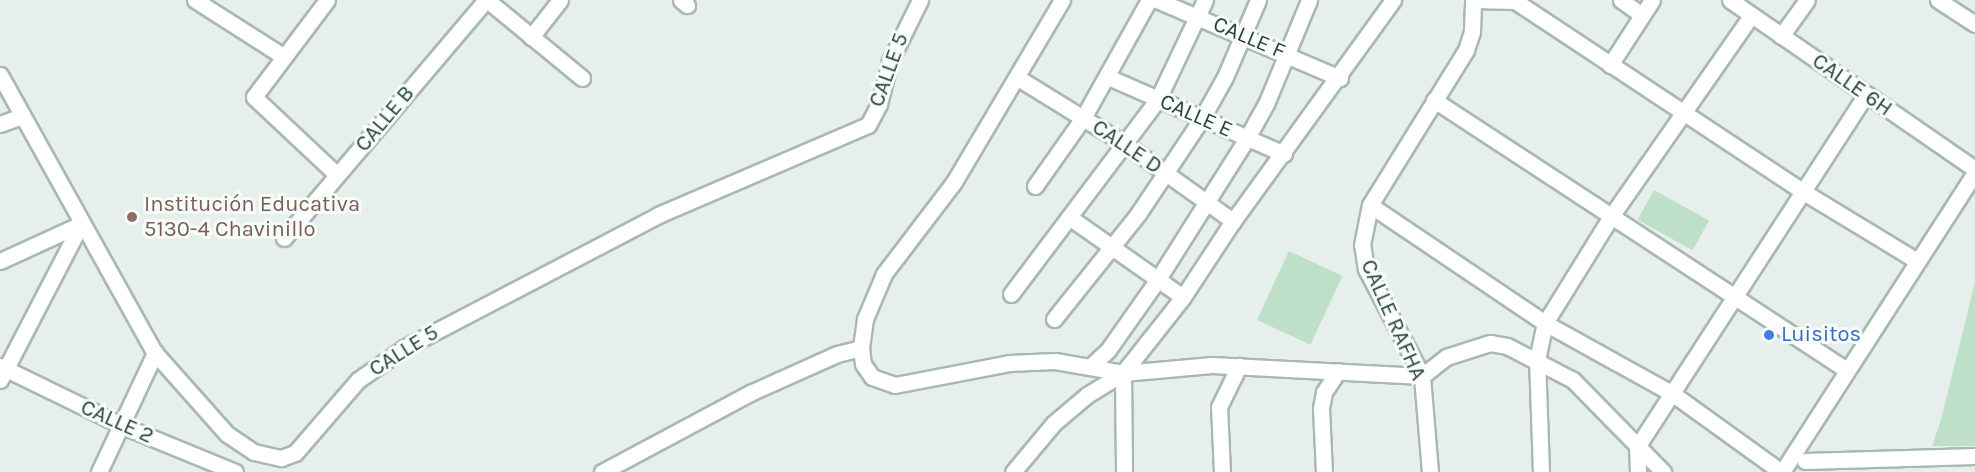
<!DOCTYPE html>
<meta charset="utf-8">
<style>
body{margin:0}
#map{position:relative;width:1975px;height:472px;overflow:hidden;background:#e6efeb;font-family:Karla,sans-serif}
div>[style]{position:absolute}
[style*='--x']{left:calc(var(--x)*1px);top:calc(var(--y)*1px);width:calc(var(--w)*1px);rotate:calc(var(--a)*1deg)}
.green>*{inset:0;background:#bfe0c8;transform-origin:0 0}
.roads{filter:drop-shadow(2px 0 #a8b8b2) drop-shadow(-2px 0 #a8b8b2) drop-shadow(0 2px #a8b8b2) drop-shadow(0 -2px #a8b8b2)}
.street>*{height:15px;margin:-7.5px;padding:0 7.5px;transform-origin:7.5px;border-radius:7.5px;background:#fff}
.dots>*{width:16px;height:16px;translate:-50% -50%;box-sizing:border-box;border:3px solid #f7fbf9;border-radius:50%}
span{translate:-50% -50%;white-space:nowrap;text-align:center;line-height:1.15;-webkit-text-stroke:6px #f7fbf9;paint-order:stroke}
.street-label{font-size:22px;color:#24423a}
.education-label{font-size:22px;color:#785e54}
.left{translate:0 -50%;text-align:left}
.shop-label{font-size:22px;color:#366cbe}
</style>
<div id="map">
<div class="green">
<div style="left:1654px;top:190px;width:63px;height:34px;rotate:29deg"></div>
<div style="left:1289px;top:251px;width:59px;height:76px;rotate:25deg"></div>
<div style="clip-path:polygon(1975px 282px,1975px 446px,1932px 446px,1941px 420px)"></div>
</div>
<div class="roads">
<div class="street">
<div style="--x:195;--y:0;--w:104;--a:32.5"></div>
<div style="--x:327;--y:0;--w:121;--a:127"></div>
<div style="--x:254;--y:97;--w:114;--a:43.2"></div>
<div style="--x:487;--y:0;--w:123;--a:39.4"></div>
<div style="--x:681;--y:0;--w:8;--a:40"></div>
<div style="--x:1062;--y:0;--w:212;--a:120.7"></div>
<div style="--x:954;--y:182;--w:116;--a:127.3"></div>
<div style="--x:884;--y:274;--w:49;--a:112.9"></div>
<div style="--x:865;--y:319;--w:29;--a:98"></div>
<div style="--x:861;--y:348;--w:16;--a:83"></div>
<div style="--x:863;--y:364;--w:16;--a:55"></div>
<div style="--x:872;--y:377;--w:24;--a:19"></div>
<div style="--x:895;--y:385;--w:116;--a:-10.9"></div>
<div style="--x:1009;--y:363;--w:46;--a:-2.5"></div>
<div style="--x:1055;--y:361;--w:69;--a:10"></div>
<div style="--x:1123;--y:373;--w:89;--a:-5.1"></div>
<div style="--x:1212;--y:365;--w:210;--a:3"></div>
<div style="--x:1422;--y:376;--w:31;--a:-38"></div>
<div style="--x:1446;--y:357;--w:46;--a:-17.7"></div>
<div style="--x:1490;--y:343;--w:17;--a:10"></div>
<div style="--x:1507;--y:346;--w:74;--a:27.3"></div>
<div style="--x:1573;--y:380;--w:129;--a:45.6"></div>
<div style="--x:1157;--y:0;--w:199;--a:23.1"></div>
<div style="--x:1473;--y:0;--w:42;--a:1.4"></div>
<div style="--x:1515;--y:1;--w:344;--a:33.5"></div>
<div style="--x:1802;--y:191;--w:135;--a:31.3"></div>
<div style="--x:1621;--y:0;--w:26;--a:36"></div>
<div style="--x:1730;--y:0;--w:298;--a:34.6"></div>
<div style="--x:1938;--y:0;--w:44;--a:33"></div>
<div style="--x:1781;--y:36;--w:44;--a:-54.2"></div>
<div style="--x:531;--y:37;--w:47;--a:-51.9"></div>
<div style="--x:1610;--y:65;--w:77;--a:-57.1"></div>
<div style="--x:0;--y:75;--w:318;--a:60.9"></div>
<div style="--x:155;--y:353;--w:108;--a:48.4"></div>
<div style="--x:227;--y:434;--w:32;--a:34"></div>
<div style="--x:254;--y:452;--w:28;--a:13"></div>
<div style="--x:281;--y:458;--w:15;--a:-20"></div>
<div style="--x:295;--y:453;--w:96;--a:-49.2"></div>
<div style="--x:358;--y:380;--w:56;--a:-34.8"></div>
<div style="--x:404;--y:348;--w:287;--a:-27.6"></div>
<div style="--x:658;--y:215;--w:228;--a:-23.2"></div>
<div style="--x:868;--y:125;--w:24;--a:-62"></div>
<div style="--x:879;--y:104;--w:44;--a:-75.7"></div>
<div style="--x:890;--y:61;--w:68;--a:-63.8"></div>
<div style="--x:1108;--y:77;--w:192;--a:23.6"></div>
<div style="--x:1018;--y:78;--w:126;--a:31.7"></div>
<div style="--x:1125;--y:144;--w:133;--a:35.5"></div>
<div style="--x:1434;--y:100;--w:493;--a:33.2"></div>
<div style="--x:0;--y:124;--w:23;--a:-20"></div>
<div style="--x:1035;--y:186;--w:83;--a:-54.8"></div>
<div style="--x:1083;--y:118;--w:135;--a:-60.8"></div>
<div style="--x:1370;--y:205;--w:211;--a:34"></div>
<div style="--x:1545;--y:323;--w:146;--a:29"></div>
<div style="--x:1673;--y:394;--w:133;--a:35.8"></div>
<div style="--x:1069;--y:217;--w:139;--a:35.1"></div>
<div style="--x:284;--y:238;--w:312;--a:-49.7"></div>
<div style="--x:0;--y:261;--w:89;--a:-24.6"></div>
<div style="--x:1011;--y:294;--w:244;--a:-53"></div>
<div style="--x:1158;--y:99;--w:110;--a:-64.6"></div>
<div style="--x:1054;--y:319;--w:134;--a:-51.3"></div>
<div style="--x:1138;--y:214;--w:115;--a:-56.3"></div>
<div style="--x:1202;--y:118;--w:47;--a:-60.7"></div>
<div style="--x:1225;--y:77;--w:84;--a:-66.8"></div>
<div style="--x:0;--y:366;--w:137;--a:26"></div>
<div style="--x:123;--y:426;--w:121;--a:22.3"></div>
<div style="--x:1091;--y:366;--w:23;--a:-43"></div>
<div style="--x:1108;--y:350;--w:87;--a:-54.8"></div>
<div style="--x:1158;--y:279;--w:167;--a:-57.7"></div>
<div style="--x:1247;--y:138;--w:39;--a:-61"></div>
<div style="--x:1266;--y:104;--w:113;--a:-67.5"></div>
<div style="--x:1123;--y:373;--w:99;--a:89.4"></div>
<div style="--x:0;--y:380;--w:176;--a:-62.6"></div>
<div style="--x:1805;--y:461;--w:170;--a:-1.7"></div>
<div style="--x:99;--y:472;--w:132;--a:-64.8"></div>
<div style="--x:602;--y:472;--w:168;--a:-28.1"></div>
<div style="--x:750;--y:393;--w:95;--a:-24.1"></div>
<div style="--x:837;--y:354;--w:25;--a:-14"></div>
<div style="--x:1013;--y:472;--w:64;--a:-50.1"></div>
<div style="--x:1054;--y:423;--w:43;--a:-40.3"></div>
<div style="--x:1087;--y:395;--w:42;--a:-31.4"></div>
<div style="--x:1123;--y:373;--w:97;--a:-51.7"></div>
<div style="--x:1183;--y:297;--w:91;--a:-56.7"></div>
<div style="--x:1233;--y:221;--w:273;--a:-54.1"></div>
<div style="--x:1222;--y:472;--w:65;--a:-92.6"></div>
<div style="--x:1219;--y:407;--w:46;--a:-64"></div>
<div style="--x:1324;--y:472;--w:64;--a:-92.7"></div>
<div style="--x:1321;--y:408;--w:16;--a:-79"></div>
<div style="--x:1324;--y:392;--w:25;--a:-56"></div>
<div style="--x:1430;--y:472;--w:96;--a:-94.8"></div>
<div style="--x:1422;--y:376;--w:121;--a:-117.6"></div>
<div style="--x:1366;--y:269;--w:24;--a:-99"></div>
<div style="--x:1362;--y:245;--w:41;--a:-78.7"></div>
<div style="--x:1370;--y:205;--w:182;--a:-58.2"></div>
<div style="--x:1466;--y:50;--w:19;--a:-72"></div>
<div style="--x:1472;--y:32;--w:32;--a:-88"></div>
<div style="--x:1541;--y:472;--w:112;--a:-92"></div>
<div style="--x:1537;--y:360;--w:38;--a:-78"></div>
<div style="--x:1545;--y:323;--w:127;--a:-58.2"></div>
<div style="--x:1612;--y:215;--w:243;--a:-55.1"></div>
<div style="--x:1638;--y:472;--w:25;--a:-92"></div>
<div style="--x:1637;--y:447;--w:420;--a:-57"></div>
<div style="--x:1782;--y:472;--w:356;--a:-57.2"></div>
</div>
</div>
<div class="dots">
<div style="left:132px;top:217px;background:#8d6e63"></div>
<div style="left:1769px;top:335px;background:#3f7fe0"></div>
</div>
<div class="street-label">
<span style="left:1249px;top:38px;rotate:23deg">CALLE F</span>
<span style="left:889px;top:70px;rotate:-70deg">CALLE 5</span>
<span style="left:1852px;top:85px;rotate:35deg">CALLE 6H</span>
<span style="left:1196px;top:116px;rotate:24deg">CALLE E</span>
<span style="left:385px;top:119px;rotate:-50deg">CALLE B</span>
<span style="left:1127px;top:147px;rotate:34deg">CALLE D</span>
<span style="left:1393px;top:320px;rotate:66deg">CALLE RAFHA</span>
<span style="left:404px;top:351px;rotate:-32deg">CALLE 5</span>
<span style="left:117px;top:422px;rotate:24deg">CALLE 2</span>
</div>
<div class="education-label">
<span class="left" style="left:144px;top:217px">Institución Educativa<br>5130-4 Chavinillo</span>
</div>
<div class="shop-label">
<span class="left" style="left:1781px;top:335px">Luisitos</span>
</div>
</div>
